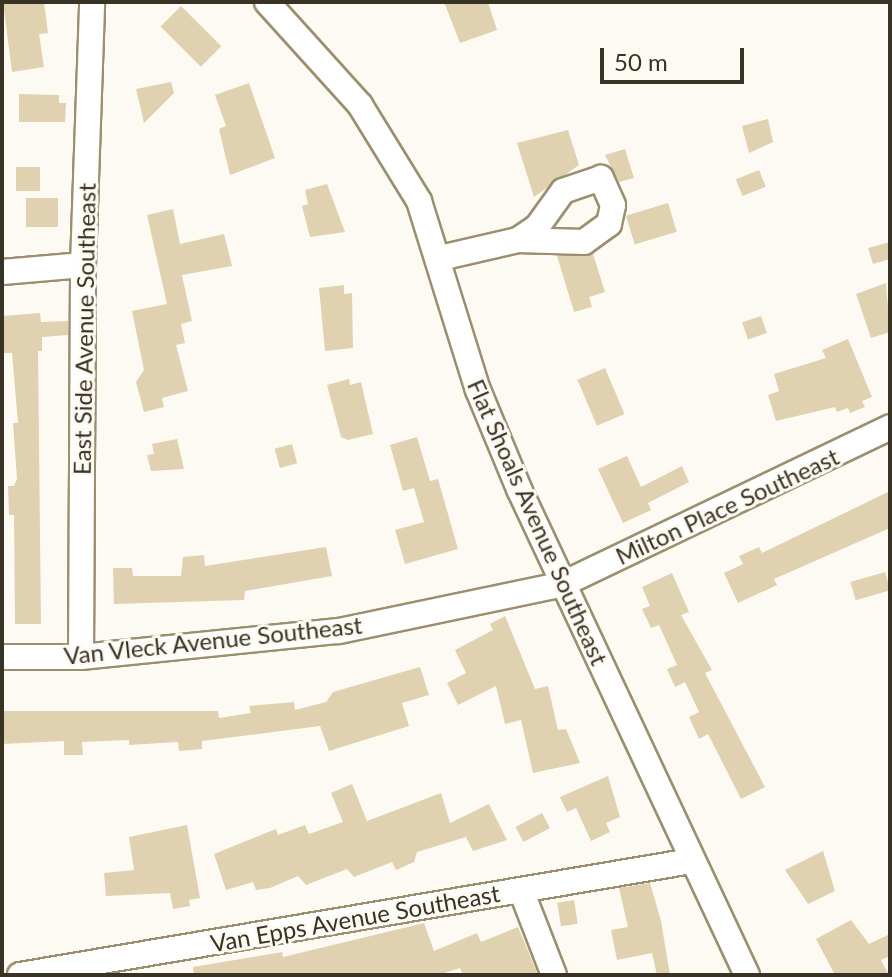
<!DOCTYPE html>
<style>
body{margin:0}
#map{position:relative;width:892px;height:977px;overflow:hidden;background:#fdfaf3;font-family:Lato,sans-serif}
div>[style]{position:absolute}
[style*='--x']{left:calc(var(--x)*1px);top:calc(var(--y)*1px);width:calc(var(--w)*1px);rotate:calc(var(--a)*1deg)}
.building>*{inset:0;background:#e0d2b0;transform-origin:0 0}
.roads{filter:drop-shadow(2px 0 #9c8f6f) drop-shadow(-2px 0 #9c8f6f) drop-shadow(0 2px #9c8f6f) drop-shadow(0 -2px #9c8f6f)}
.minor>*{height:24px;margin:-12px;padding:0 12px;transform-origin:12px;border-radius:12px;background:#fff}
span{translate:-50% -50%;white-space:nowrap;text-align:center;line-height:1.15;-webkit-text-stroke:6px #fdfaf3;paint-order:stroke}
.street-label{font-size:24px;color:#383325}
.frame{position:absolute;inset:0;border:4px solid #383325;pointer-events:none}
.scale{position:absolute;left:600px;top:48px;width:144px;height:36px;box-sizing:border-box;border:4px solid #383325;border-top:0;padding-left:10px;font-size:24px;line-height:28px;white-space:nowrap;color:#383325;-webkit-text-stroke:6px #fdfaf3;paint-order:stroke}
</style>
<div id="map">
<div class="building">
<div style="clip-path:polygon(3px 2px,44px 2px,48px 33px,39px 34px,44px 67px,12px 72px)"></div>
<div style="clip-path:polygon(444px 2px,488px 2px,497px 30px,460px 43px)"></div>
<div style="left:181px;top:6px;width:57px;height:29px;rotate:45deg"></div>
<div style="clip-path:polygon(171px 82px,174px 93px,144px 123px,136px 89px)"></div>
<div style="clip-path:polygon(249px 83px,275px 158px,230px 175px,219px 129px,226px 126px,215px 95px)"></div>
<div style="clip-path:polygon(19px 94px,59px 95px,59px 103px,66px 103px,65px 122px,19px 122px)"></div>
<div style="clip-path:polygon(768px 119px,773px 142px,749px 153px,742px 126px)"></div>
<div style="clip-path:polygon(568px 130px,579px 165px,534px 197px,517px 143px)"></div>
<div style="clip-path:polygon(625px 149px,634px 178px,619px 182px,605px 155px)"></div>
<div style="left:16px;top:167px;width:24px;height:24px"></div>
<div style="left:759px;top:170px;width:18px;height:25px;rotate:68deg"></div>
<div style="clip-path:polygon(327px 184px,345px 232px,310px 237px,302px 206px,308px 204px,305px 190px)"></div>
<div style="left:26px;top:198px;width:32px;height:29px"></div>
<div style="left:668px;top:203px;width:30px;height:44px;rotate:73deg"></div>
<div style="clip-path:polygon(173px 209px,180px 244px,224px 234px,232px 266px,182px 275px,192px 321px,181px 324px,185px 343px,176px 345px,188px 391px,162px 398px,164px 407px,144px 412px,136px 382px,144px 370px,132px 311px,167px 304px,147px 215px)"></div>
<div style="clip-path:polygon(890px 242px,890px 259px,873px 264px,868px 248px)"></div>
<div style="clip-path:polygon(593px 254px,605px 292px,589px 297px,592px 307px,574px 312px,557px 256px)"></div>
<div style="clip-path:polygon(886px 283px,890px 332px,871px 338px,856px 294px)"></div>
<div style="clip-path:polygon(344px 285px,344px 294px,352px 293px,353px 348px,325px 351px,319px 288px)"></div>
<div style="clip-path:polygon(40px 313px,41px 322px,68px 321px,68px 335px,42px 337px,42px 351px,38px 351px,41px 624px,15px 624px,14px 515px,9px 515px,8px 486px,14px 486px,17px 479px,13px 423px,18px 423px,12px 353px,2px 353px,2px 316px)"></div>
<div style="left:761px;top:316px;width:18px;height:20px;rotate:71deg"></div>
<div style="clip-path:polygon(848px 339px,872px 397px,862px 401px,865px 407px,850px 413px,848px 408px,837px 412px,835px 407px,776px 421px,768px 395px,779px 391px,774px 374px,826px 358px,822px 350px)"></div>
<div style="left:605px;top:368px;width:50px;height:30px;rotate:67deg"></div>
<div style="clip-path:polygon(349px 379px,350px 385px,361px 382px,373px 434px,348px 440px,341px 437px,327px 385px)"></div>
<div style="clip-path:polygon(417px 437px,430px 481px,438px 479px,458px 549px,405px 564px,395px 530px,424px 522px,414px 488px,403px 491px,390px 445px)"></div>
<div style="clip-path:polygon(177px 439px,184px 469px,151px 471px,147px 455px,154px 454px,152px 444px)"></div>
<div style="left:292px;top:444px;width:20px;height:18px;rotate:75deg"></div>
<div style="clip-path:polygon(627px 456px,641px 487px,682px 466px,689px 482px,648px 503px,651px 510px,623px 523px,598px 469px)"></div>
<div style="clip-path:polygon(890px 491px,890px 528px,774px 579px,777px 585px,738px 603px,724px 573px,743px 564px,739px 556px,759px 547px,762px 553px)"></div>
<div style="clip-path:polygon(326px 547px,332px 576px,245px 591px,244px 600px,114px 604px,113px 568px,132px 568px,133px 576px,181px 576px,183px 557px,204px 555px,205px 566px)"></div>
<div style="left:885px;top:572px;width:19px;height:36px;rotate:74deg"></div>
<div style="clip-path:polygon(672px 573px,689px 612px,681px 615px,712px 670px,705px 673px,765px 787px,741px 799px,708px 734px,699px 739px,689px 717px,699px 712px,685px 682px,675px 687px,667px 669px,677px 665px,659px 625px,651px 628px,642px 609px,650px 606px,642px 587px)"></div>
<div style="clip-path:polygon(505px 616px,535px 689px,548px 686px,558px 730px,566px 729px,580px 763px,533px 773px,521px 720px,505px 724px,496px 686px,458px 705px,447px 683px,466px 673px,455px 650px,493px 630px,490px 624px)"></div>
<div style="clip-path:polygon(420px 667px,429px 695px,402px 703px,409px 726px,329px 751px,320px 726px,202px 741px,202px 749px,179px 751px,178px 742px,129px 745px,129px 740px,82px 742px,83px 755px,64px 755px,64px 741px,2px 744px,2px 711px,218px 711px,219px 718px,251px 713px,249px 706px,294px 702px,295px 710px,326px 702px,333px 692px)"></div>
<div style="clip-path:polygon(608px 776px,620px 817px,606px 823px,610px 832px,591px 841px,576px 808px,567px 812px,560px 797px)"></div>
<div style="clip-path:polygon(352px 784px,367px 821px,441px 793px,450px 823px,489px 804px,507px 840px,473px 851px,466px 837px,417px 852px,414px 862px,396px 870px,392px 862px,354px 877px,347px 869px,306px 885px,298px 876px,270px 888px,256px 890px,253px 882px,226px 890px,214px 854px,276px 829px,278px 835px,305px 825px,309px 834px,343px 822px,331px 793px)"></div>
<div style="left:542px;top:813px;width:17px;height:30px;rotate:62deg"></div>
<div style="clip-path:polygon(187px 825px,200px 898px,189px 900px,190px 906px,173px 909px,170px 893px,106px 896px,104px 873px,134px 870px,129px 837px)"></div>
<div style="clip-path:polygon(823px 851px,835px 891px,808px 904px,785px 870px)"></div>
<div style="clip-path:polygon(650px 883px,661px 921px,670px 975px,657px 975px,652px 953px,617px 960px,611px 930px,628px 927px,619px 888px)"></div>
<div style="left:574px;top:900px;width:24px;height:17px;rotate:81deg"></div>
<div style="clip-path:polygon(851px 920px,869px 944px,890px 934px,890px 956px,881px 960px,889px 975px,835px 975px,816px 939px)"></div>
<div style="clip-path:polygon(424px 923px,434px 951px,477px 933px,481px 942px,518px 927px,538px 975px,463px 975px,460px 968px,438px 975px,194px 975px,193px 967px,282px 952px,283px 957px)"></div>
</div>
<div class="roads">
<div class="minor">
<div style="--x:267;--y:2;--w:139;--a:47.9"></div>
<div style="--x:360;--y:105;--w:113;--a:58.4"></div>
<div style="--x:419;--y:201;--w:198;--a:72.7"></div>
<div style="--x:478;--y:390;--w:107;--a:67.5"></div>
<div style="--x:519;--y:489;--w:537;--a:64.87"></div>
<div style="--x:440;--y:258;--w:80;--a:-13"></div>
<div style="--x:518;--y:240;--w:66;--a:1.7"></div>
<div style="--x:584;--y:242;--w:31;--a:-36"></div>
<div style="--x:609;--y:224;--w:19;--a:-78"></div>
<div style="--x:613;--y:205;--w:30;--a:-114"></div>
<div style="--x:601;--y:178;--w:40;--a:161.1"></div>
<div style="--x:563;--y:191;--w:44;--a:125.8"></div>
<div style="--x:537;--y:227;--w:23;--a:146"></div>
<div style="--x:2;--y:272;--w:81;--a:-4.9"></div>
<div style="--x:2;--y:657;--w:79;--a:0"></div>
<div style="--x:81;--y:657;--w:259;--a:-5.8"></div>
<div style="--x:339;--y:631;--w:229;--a:-11.8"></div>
<div style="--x:563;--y:584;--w:363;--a:-25.6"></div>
<div style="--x:81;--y:657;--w:392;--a:-89.7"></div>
<div style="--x:83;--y:265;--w:263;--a:-88"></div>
<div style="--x:521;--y:890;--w:91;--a:68.8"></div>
<div style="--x:20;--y:975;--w:681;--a:-9.64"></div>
</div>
</div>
<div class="street-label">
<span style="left:84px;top:329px;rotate:-89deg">East Side Avenue Southeast</span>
<span style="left:727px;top:506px;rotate:-25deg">Milton Place Southeast</span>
<span style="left:538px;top:522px;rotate:66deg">Flat Shoals Avenue Southeast</span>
<span style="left:213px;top:640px;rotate:-6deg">Van Vleck Avenue Southeast</span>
<span style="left:355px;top:918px;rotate:-10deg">Van Epps Avenue Southeast</span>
</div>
<div class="frame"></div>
<div class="scale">50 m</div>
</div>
